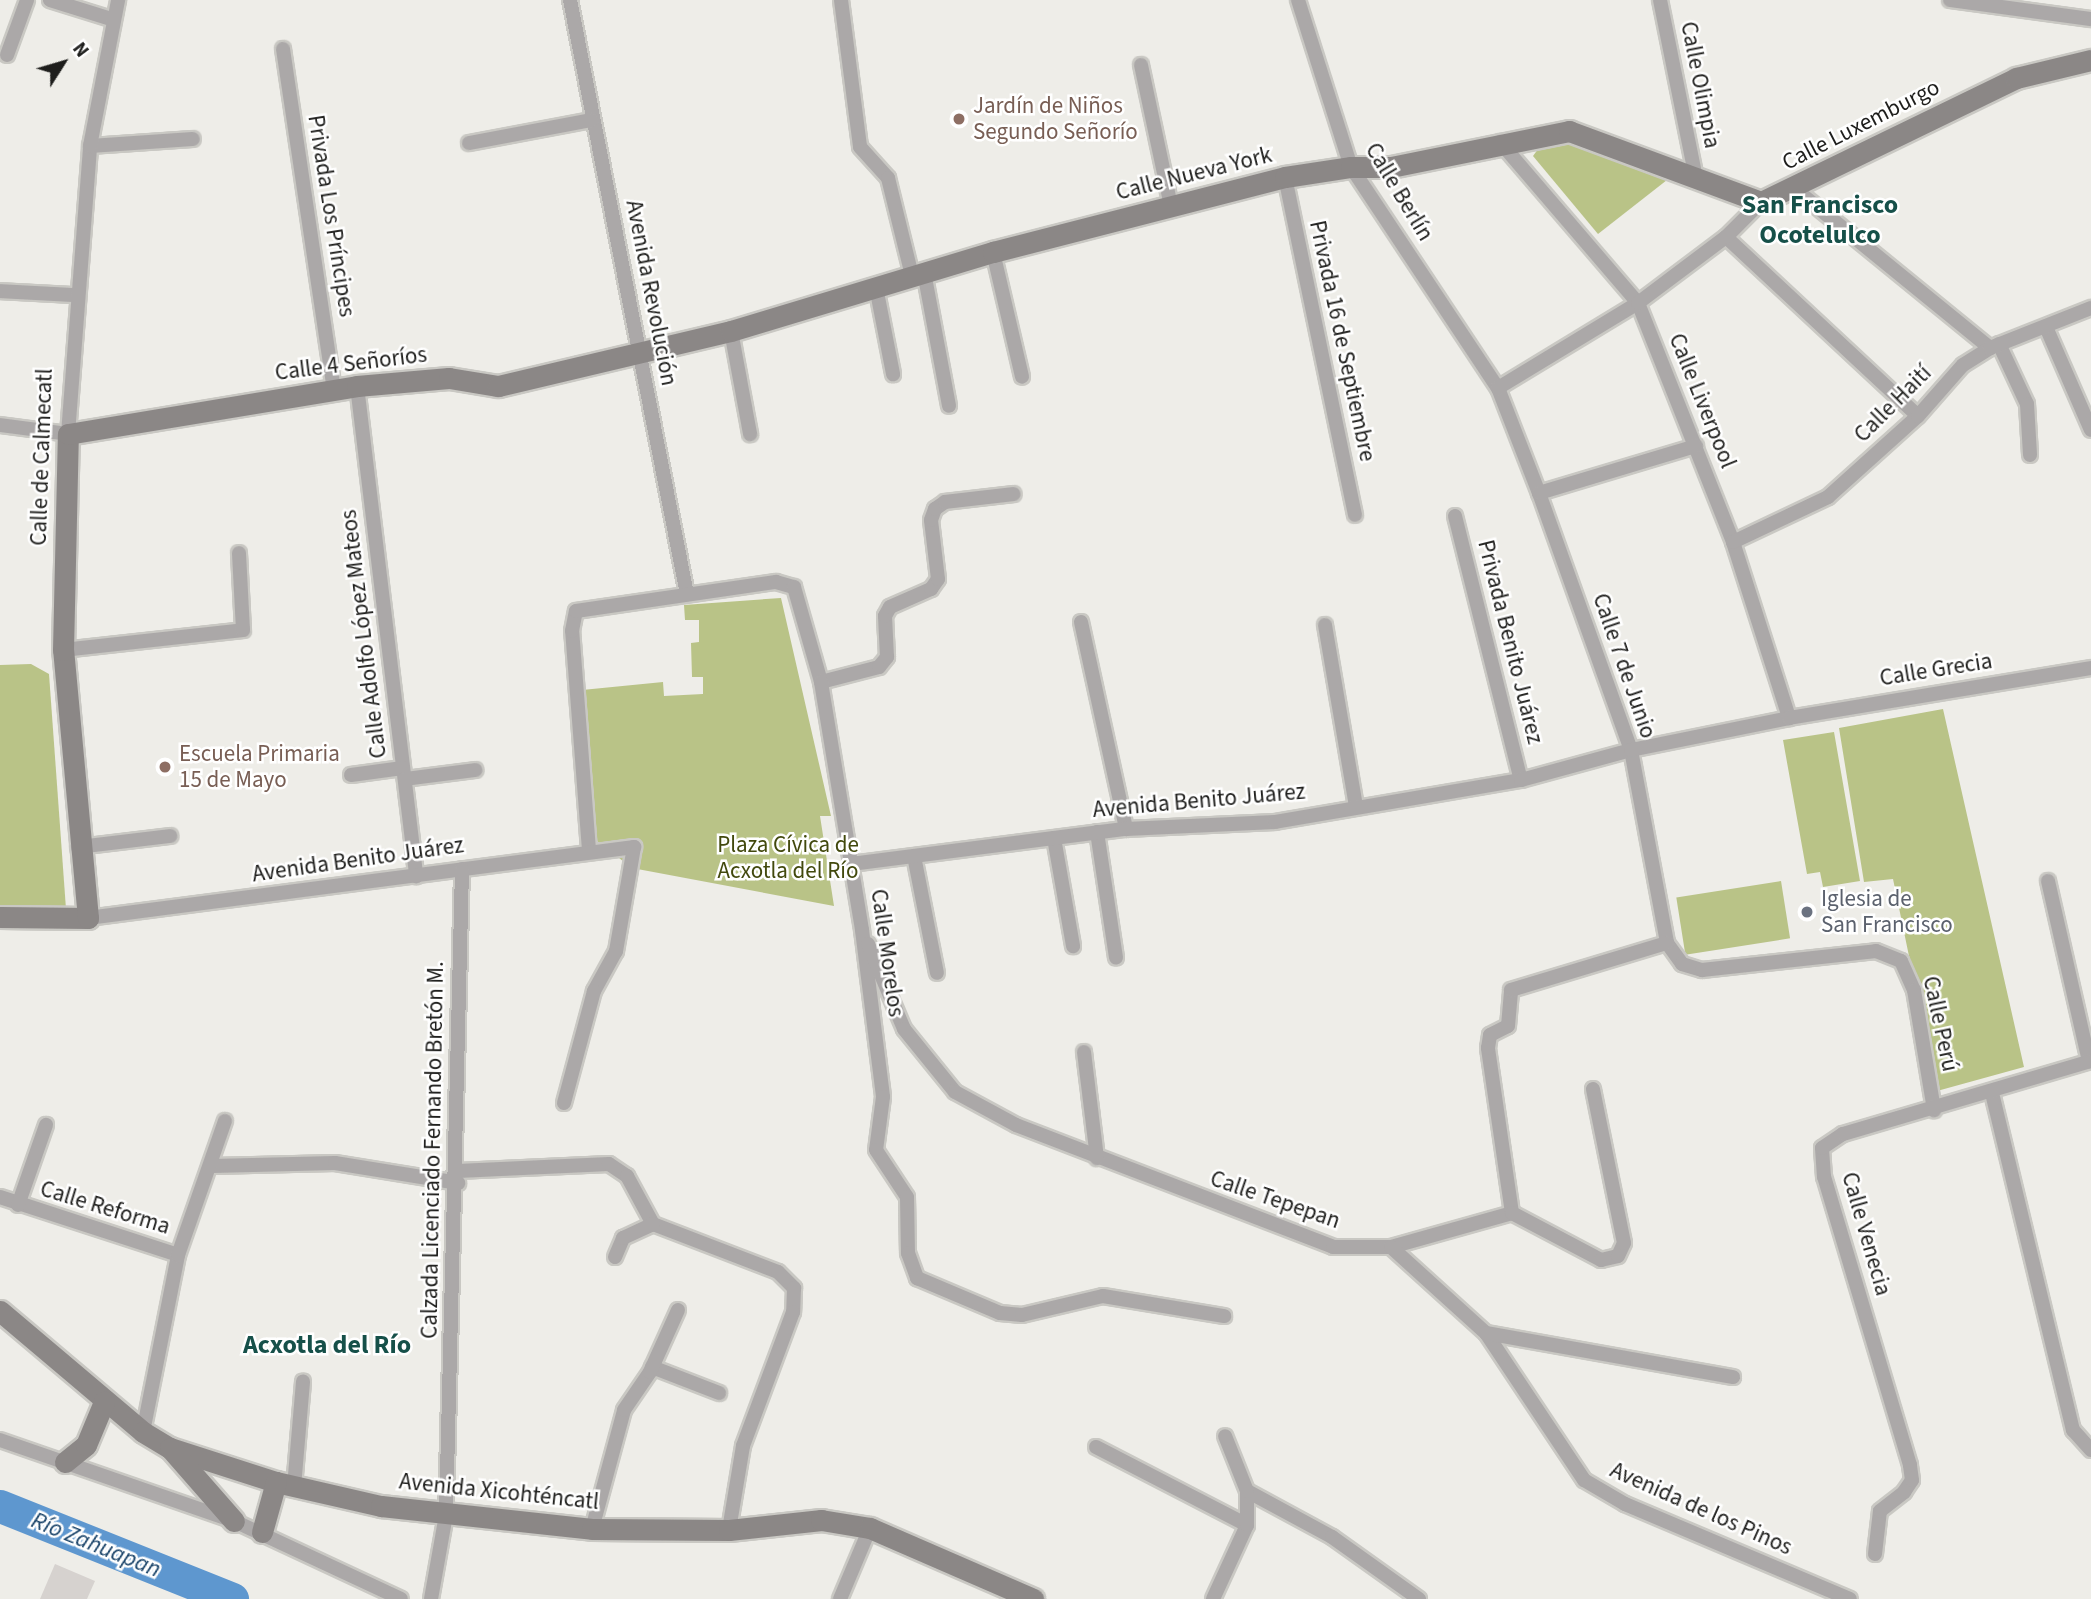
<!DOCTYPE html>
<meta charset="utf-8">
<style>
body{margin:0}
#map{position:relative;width:2091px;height:1599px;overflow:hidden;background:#eeede8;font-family:"Source Sans 3",sans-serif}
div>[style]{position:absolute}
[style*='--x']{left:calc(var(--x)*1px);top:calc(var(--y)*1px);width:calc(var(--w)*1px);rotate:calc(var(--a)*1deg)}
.green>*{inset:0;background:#b9c387;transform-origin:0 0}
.river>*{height:33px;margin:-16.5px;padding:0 16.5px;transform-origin:16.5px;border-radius:16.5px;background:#5e97cf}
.building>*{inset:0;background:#d6d2cf}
.roads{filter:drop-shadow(2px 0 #c9c8c3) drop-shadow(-2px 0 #c9c8c3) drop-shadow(0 2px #c9c8c3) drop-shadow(0 -2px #c9c8c3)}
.street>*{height:14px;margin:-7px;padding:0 7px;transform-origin:7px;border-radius:7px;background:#aba8a8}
.secondary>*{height:21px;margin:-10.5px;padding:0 10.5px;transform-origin:10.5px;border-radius:10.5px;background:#8b8786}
.dots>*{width:19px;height:19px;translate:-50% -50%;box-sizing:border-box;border:4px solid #fff;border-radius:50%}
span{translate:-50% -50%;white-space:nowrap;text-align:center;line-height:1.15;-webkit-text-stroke:5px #fff;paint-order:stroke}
.street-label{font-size:23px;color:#1e1e1c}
.education-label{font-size:23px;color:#785e54}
.left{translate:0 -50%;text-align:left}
.park-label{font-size:23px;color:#42490d}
.worship-label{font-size:23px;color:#5b616d}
.water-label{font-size:24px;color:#194369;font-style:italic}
.quarter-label{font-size:26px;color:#165049;font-weight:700}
.north{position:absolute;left:28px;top:28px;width:70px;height:70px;-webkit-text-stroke:5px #fff;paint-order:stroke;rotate:53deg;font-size:19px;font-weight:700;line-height:28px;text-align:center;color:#1e1e1c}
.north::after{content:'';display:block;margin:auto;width:24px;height:32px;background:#1e1e1c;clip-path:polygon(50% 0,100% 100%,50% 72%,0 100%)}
</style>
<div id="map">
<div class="green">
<div style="clip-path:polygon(1572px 141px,1667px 180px,1598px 234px,1533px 156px,1541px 145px)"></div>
<div style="clip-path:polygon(781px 598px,831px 816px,820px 816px,834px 906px,632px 868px,593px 838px,582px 690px,663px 682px,664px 696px,703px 694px,703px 677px,692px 677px,691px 643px,699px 642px,699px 620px,685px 620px,684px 605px)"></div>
<div style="clip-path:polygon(31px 664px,49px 674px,66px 909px,0 907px,0 665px)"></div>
<div style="clip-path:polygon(1943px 709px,2024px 1067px,1937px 1091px,1893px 879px,1864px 882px,1839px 728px)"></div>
<div style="clip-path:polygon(1834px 732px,1860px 881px,1823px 887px,1820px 872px,1807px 874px,1783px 740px)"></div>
<div style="left:1781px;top:881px;width:58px;height:106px;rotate:81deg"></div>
</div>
<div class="river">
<div style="--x:0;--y:1506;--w:250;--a:21.8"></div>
</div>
<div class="building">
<div style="clip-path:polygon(55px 1564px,95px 1581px,87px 1599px,40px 1599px)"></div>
</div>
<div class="roads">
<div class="street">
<div style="--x:50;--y:0;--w:64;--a:17.3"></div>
<div style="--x:570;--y:0;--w:605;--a:78.86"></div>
<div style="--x:841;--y:0;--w:148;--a:82.6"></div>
<div style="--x:860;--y:147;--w:42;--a:47.9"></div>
<div style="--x:888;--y:178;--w:101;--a:76.2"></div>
<div style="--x:1298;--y:0;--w:175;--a:72.4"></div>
<div style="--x:1351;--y:167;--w:265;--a:56.4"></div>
<div style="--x:1498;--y:388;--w:113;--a:68.7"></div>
<div style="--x:1539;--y:493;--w:273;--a:70.3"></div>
<div style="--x:1631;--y:750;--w:196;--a:79.4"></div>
<div style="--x:1667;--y:943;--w:26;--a:54"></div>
<div style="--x:1682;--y:964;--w:21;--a:17"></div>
<div style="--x:1702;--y:970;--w:175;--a:-6.2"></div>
<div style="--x:1876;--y:951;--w:27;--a:22"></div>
<div style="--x:1901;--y:961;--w:32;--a:66"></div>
<div style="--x:1914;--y:990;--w:122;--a:80.5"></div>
<div style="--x:1660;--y:0;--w:183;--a:78.6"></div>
<div style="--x:1950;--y:0;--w:142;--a:7.7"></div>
<div style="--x:283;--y:49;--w:344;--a:81.5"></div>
<div style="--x:7;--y:55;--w:59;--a:-70"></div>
<div style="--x:1141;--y:65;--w:144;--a:78"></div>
<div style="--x:1500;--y:142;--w:212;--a:49.4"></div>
<div style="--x:1638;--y:303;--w:257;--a:68.3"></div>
<div style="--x:1733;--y:542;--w:185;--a:72.3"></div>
<div style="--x:469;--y:143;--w:125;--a:-10.6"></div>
<div style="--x:90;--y:146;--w:103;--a:-3.9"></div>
<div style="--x:1285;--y:177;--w:345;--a:78.3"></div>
<div style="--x:1795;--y:189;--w:252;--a:39.2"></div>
<div style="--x:1726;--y:237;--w:262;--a:43"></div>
<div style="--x:993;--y:252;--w:128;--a:76.9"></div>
<div style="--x:924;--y:272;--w:136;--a:79.4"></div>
<div style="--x:876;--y:287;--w:89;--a:78.9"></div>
<div style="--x:0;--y:291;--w:75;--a:3.1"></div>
<div style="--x:2046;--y:327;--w:112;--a:66.4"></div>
<div style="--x:731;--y:331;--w:105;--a:79.5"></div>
<div style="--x:1999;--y:344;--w:66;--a:65"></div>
<div style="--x:2027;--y:404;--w:51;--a:86.6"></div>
<div style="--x:357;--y:386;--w:494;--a:83.1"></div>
<div style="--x:1498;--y:388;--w:164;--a:-31.3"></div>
<div style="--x:1638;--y:303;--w:110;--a:-36.9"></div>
<div style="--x:1726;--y:237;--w:49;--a:-45"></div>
<div style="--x:0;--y:425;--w:69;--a:7.5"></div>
<div style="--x:68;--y:434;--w:289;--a:-85.6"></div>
<div style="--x:90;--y:146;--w:149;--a:-79.1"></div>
<div style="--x:1539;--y:493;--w:164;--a:-16.7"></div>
<div style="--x:1455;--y:516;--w:272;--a:76"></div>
<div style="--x:1733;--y:542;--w:105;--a:-25.3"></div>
<div style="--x:1828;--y:497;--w:121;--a:-42"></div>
<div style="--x:1918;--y:416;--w:68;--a:-48.6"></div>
<div style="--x:1963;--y:365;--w:32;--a:-32"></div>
<div style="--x:1990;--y:348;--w:109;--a:-21.6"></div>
<div style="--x:1081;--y:622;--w:212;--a:77.7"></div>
<div style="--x:1325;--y:625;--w:185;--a:80.3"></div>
<div style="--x:63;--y:650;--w:181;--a:-6.3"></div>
<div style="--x:243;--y:630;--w:77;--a:-93"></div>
<div style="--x:821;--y:682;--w:60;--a:-14.5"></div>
<div style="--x:879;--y:667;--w:13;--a:-51"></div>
<div style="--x:887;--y:657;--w:41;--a:-92.8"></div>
<div style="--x:885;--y:616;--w:10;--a:-61"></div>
<div style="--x:890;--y:607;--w:45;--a:-23.7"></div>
<div style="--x:931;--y:589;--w:12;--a:-55"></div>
<div style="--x:938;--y:579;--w:59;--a:-96.8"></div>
<div style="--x:931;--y:520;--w:12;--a:-70"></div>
<div style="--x:935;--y:509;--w:12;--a:-35"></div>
<div style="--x:945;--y:502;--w:69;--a:-6.6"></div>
<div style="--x:351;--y:775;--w:52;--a:-7.7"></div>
<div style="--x:405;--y:779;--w:71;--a:-7.3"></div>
<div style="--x:1097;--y:832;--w:127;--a:81.4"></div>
<div style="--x:1054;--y:838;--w:110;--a:80"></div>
<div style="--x:78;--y:847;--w:93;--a:-6.8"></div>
<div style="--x:589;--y:850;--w:220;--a:-94.4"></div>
<div style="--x:572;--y:631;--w:20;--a:-79"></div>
<div style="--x:576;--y:611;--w:202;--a:-8.3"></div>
<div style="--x:776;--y:582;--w:19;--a:16"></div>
<div style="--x:794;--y:587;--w:99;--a:74.1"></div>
<div style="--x:821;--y:682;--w:251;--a:80.6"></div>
<div style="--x:862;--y:930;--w:168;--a:82.8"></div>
<div style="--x:883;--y:1097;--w:53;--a:97.5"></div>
<div style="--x:876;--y:1150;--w:56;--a:56.6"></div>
<div style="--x:907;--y:1197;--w:56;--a:89"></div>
<div style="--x:908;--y:1253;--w:27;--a:70"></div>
<div style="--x:917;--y:1278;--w:90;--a:22.9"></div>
<div style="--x:1000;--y:1313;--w:22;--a:5"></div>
<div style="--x:1022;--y:1315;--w:83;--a:-13.2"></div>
<div style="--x:1103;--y:1296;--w:123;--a:9.4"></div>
<div style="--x:914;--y:856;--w:119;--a:78.9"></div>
<div style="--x:851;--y:864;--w:277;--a:-7.3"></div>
<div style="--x:1126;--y:829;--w:149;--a:-2.7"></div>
<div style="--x:1275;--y:822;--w:250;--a:-9.7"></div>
<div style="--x:1521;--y:780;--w:114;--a:-15.3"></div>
<div style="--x:1631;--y:750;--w:161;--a:-11.4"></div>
<div style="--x:1789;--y:718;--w:306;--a:-9.4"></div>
<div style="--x:2048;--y:881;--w:185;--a:77.2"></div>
<div style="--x:88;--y:918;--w:551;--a:-7.41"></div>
<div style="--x:634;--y:847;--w:106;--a:99.8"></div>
<div style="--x:616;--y:951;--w:46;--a:118.8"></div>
<div style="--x:594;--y:991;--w:116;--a:105"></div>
<div style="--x:868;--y:944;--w:92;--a:67"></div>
<div style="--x:904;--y:1029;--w:81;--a:51"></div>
<div style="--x:955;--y:1092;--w:69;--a:28.4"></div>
<div style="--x:1016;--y:1125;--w:340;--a:21"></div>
<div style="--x:1333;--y:1247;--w:58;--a:0"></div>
<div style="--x:1391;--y:1247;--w:126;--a:-15.7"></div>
<div style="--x:1084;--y:1052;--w:107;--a:83"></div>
<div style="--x:1992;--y:1093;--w:347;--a:76.5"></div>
<div style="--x:2073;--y:1430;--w:27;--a:48"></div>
<div style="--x:212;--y:1166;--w:123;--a:-1.4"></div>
<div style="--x:335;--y:1163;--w:125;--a:9.2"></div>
<div style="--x:458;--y:1171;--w:151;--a:-2.7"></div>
<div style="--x:609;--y:1164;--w:22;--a:34"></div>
<div style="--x:627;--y:1176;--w:55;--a:61.6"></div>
<div style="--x:0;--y:1197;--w:187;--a:18"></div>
<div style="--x:18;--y:1205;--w:85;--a:-70.7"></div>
<div style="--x:1512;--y:1213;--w:167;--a:-98.3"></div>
<div style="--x:1488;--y:1048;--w:13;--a:-81"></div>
<div style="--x:1490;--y:1035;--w:20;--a:-27"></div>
<div style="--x:1508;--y:1026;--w:36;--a:-85"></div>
<div style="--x:1511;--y:990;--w:163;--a:-16.8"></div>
<div style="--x:1512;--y:1213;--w:101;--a:27.8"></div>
<div style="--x:1601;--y:1260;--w:17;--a:-13"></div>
<div style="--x:1618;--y:1256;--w:14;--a:-65"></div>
<div style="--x:1624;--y:1243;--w:157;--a:-101.4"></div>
<div style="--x:653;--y:1224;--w:134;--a:21"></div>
<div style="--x:778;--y:1272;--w:23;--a:45"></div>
<div style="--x:794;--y:1288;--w:24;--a:92"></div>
<div style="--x:793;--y:1312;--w:143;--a:110.5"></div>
<div style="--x:743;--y:1446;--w:85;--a:99.5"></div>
<div style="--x:1391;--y:1247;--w:128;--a:42.2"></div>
<div style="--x:1486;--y:1333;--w:177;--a:56.3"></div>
<div style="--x:1584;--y:1480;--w:48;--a:30.3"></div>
<div style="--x:1625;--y:1504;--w:244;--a:22.9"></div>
<div style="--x:615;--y:1257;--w:21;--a:-67"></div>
<div style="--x:623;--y:1238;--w:33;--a:-25"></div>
<div style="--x:1486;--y:1333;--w:251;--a:10.1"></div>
<div style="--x:652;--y:1367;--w:72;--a:21.2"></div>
<div style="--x:143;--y:1432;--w:180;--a:-78.8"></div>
<div style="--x:178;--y:1255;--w:142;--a:-70.7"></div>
<div style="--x:0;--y:1440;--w:248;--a:19.1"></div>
<div style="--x:234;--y:1521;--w:184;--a:25"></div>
<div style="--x:1096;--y:1447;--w:170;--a:27.3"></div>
<div style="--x:294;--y:1487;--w:106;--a:-85.1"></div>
<div style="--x:1247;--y:1491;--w:97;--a:28.4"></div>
<div style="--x:1332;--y:1537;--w:107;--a:35.5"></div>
<div style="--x:592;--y:1529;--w:123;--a:-74.9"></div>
<div style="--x:624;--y:1410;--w:46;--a:-55.6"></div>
<div style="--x:650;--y:1372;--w:68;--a:-65.7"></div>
<div style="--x:1875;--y:1554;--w:43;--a:-83.4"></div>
<div style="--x:1880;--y:1511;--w:31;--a:-38"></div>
<div style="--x:1904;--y:1492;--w:14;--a:-56"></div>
<div style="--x:1912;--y:1480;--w:15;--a:-98"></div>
<div style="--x:1910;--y:1465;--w:301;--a:-106.6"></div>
<div style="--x:1824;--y:1177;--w:29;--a:-94"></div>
<div style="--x:1822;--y:1148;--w:25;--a:-34"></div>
<div style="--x:1843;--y:1134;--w:259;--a:-16.4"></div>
<div style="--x:431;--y:1599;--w:85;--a:-79.9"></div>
<div style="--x:446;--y:1515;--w:646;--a:-88.58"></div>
<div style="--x:840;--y:1599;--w:77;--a:-67.1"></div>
<div style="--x:1213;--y:1599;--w:81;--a:-65.3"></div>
<div style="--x:1247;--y:1525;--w:34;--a:-90"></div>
<div style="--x:1247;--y:1491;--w:59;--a:-111.8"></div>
</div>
<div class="secondary">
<div style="--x:0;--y:917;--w:88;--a:0.7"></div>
<div style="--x:88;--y:918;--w:269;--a:-95.3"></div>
<div style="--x:63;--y:650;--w:216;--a:-88.7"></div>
<div style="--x:68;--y:434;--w:293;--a:-9.4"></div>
<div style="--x:357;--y:386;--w:92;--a:-5"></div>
<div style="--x:449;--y:378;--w:50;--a:9.3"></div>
<div style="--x:498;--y:386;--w:239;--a:-13.3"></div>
<div style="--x:731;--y:331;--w:274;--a:-16.8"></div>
<div style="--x:993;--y:252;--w:301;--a:-14.4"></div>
<div style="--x:1285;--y:177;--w:67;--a:-8.6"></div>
<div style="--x:1351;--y:167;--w:40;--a:0"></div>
<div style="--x:1391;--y:167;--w:182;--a:-11.4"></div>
<div style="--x:1569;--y:131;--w:205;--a:20.3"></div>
<div style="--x:1761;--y:202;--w:284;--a:-25.9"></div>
<div style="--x:2016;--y:78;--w:77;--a:-13.5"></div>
<div style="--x:0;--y:1311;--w:187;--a:40.2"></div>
<div style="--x:143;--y:1432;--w:31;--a:31"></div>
<div style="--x:170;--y:1448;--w:111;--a:17.8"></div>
<div style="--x:276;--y:1482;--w:108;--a:12.9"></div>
<div style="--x:381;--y:1506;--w:212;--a:6.2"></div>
<div style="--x:592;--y:1529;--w:137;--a:0.4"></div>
<div style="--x:729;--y:1530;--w:93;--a:-6.2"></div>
<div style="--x:821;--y:1520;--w:50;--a:9.3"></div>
<div style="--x:870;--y:1528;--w:178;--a:23.5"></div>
<div style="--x:170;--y:1448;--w:97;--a:48.8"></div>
<div style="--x:65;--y:1462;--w:27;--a:-39"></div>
<div style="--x:86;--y:1445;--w:47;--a:-67.3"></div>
<div style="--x:262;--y:1532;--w:52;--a:-74.4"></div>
</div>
</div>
<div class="dots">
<div style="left:959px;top:119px;background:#8d6e63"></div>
<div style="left:165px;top:767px;background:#8d6e63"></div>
<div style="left:1807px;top:912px;background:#6b7280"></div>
</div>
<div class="street-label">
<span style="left:1700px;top:85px;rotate:79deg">Calle Olimpia</span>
<span style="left:1861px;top:125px;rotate:-27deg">Calle Luxemburgo</span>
<span style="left:1194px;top:174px;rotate:-14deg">Calle Nueva York</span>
<span style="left:1399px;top:192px;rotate:59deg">Calle Berlín</span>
<span style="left:331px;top:216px;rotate:81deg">Privada Los Príncipes</span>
<span style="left:651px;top:293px;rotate:79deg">Avenida Revolución</span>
<span style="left:1342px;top:341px;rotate:78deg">Privada 16 de Septiembre</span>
<span style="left:351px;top:364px;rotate:-7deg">Calle 4 Señoríos</span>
<span style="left:1702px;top:401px;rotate:68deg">Calle Liverpool</span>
<span style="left:1893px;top:404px;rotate:-45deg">Calle Haití</span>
<span style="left:42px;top:457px;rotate:-88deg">Calle de Calmecatl</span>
<span style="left:364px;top:634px;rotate:-97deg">Calle Adolfo López Mateos</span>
<span style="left:1510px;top:642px;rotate:76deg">Privada Benito Juárez</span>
<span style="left:1624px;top:666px;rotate:71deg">Calle 7 de Junio</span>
<span style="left:1936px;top:670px;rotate:-9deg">Calle Grecia</span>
<span style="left:1199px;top:801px;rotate:-5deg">Avenida Benito Juárez</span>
<span style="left:358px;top:860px;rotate:-8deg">Avenida Benito Juárez</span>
<span style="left:887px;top:953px;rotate:82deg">Calle Morelos</span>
<span style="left:1940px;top:1024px;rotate:78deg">Calle Perú</span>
<span style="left:433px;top:1150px;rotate:-89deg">Calzada Licenciado Fernando Bretón M.</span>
<span style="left:1275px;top:1200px;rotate:19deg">Calle Tepepan</span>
<span style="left:105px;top:1208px;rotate:17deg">Calle Reforma</span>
<span style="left:1866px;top:1234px;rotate:74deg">Calle Venecia</span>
<span style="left:499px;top:1492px;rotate:6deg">Avenida Xicohténcatl</span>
<span style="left:1701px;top:1509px;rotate:24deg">Avenida de los Pinos</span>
</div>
<div class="education-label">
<span class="left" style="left:973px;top:119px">Jardín de Niños<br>Segundo Señorío</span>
<span class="left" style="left:179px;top:767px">Escuela Primaria<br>15 de Mayo</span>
</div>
<div class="park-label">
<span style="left:788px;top:858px">Plaza Cívica de<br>Acxotla del Río</span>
</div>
<div class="worship-label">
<span class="left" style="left:1821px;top:912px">Iglesia de<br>San Francisco</span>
</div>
<div class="water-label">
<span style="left:96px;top:1545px;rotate:22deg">Río Zahuapan</span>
</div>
<div class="quarter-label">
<span style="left:1820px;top:220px">San Francisco<br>Ocotelulco</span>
<span style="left:327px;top:1345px">Acxotla del Río</span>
</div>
<div class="north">N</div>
</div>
